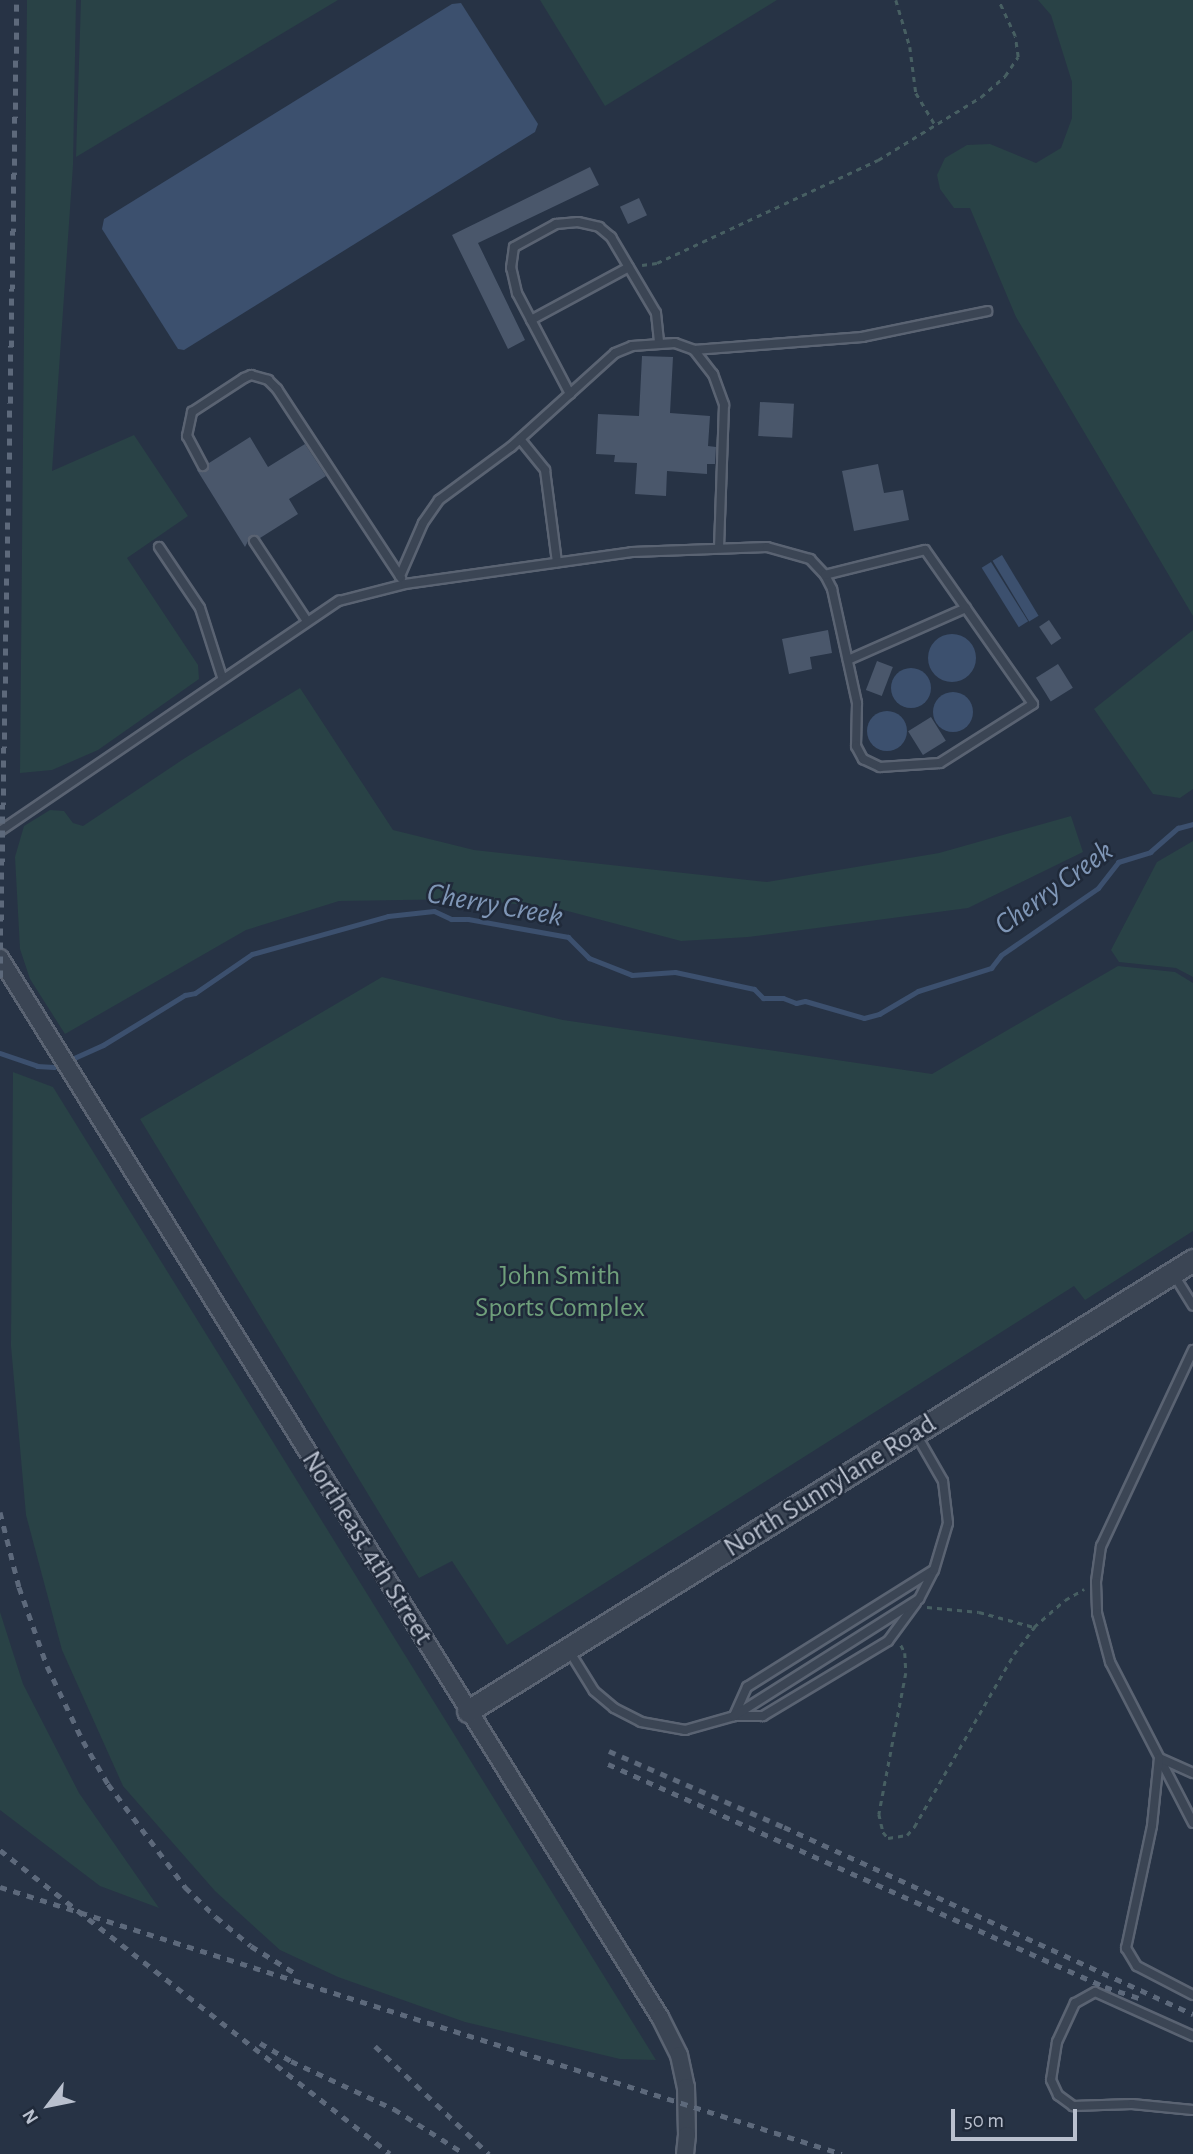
<!DOCTYPE html>
<style>
body{margin:0}
#map{position:relative;width:1193px;height:2154px;overflow:hidden;background:#273345;font-family:"Alegreya Sans",sans-serif}
div>[style]{position:absolute}
[style*='--x']{left:calc(var(--x)*1px);top:calc(var(--y)*1px);width:calc(var(--w)*1px);rotate:calc(var(--a)*1deg)}
.green>*{inset:0;background:#294246}
.water>*{inset:0;background:#3c506e;transform-origin:0 0}
.round{border-radius:50%}
.stream>*{height:5px;margin:-2.5px;padding:0 2.5px;transform-origin:2.5px;border-radius:2.5px;background:#3c506e}
.building>*{inset:0;background:#4a576b;transform-origin:0 0}
.path>*{height:2.5px;margin-top:-1.25px;transform-origin:0;background:repeating-linear-gradient(90deg,#475f62 0 5px,transparent 0 10px)}
.roads{filter:drop-shadow(2px 0 #5a6372) drop-shadow(-2px 0 #5a6372) drop-shadow(0 2px #5a6372) drop-shadow(0 -2px #5a6372)}
.service>*{height:8px;margin:-4px;padding:0 4px;transform-origin:4px;border-radius:4px;background:#3b4554}
.minor>*{height:16px;margin:-8px;padding:0 8px;transform-origin:8px;border-radius:8px;background:#3b4554}
.tertiary>*{height:21px;margin:-10.5px;padding:0 10.5px;transform-origin:10.5px;border-radius:10.5px;background:#3b4554}
.rail>*{height:5px;margin-top:-2.5px;transform-origin:0;background:repeating-linear-gradient(90deg,#5d697b 0 7px,transparent 0 14px)}
span{translate:-50% -50%;white-space:nowrap;text-align:center;line-height:1.15;-webkit-text-stroke:5px #202a3a;paint-order:stroke}
.park-label{font-size:28px;color:#6f9f7b}
.street-label{font-size:28px;color:#b9c0ce}
.water-label{font-size:30px;color:#7f96b6;font-style:italic}
.north{position:absolute;left:14px;top:2070px;width:70px;height:70px;-webkit-text-stroke:5px #202a3a;paint-order:stroke;rotate:238deg;font-size:19px;font-weight:700;line-height:28px;text-align:center;color:#b9c0ce}
.north::after{content:'';display:block;margin:auto;width:24px;height:32px;background:#b9c0ce;clip-path:polygon(50% 0,100% 100%,50% 72%,0 100%)}
.scale{position:absolute;left:951px;top:2109px;width:126px;height:32px;box-sizing:border-box;border:4px solid #b9c0ce;border-top:0;padding-left:9px;font-size:21px;line-height:24px;white-space:nowrap;color:#b9c0ce;-webkit-text-stroke:5px #202a3a;paint-order:stroke}
</style>
<div id="map">
<div class="green">
<div style="clip-path:polygon(27px 0,76px 0,73px 165px,52px 471px,134px 435px,188px 516px,127px 558px,198px 665px,199px 679px,98px 750px,52px 770px,20px 773px)"></div>
<div style="clip-path:polygon(81px 0,338px 0,76px 157px)"></div>
<div style="clip-path:polygon(540px 0,777px 0,605px 106px)"></div>
<div style="clip-path:polygon(1038px 0,1193px 0,1193px 616px,1016px 317px,970px 208px,954px 208px,940px 189px,937px 175px,945px 158px,967px 145px,990px 144px,1036px 163px,1061px 148px,1072px 118px,1072px 82px,1051px 15px)"></div>
<div style="clip-path:polygon(1193px 630px,1193px 789px,1180px 798px,1153px 794px,1094px 709px)"></div>
<div style="clip-path:polygon(300px 688px,393px 830px,474px 850px,767px 882px,939px 853px,1071px 816px,1083px 852px,968px 908px,748px 937px,681px 941px,556px 908px,464px 899px,339px 901px,246px 930px,65px 1034px,30px 979px,20px 949px,15px 857px,24px 826px,50px 810px,64px 811px,73px 823px,83px 826px,185px 758px)"></div>
<div style="clip-path:polygon(1193px 841px,1193px 977px,1176px 968px,1119px 962px,1111px 950px,1157px 862px)"></div>
<div style="clip-path:polygon(1118px 966px,1175px 972px,1193px 983px,1193px 1231px,1085px 1300px,1074px 1286px,507px 1645px,452px 1561px,419px 1578px,140px 1119px,382px 977px,563px 1020px,932px 1074px)"></div>
<div style="clip-path:polygon(13px 1072px,53px 1087px,656px 2060px,620px 2059px,465px 2022px,338px 1977px,280px 1950px,215px 1891px,123px 1786px,62px 1650px,26px 1515px,11px 1346px)"></div>
<div style="clip-path:polygon(0 1612px,23px 1684px,79px 1793px,159px 1908px,100px 1886px,0 1810px)"></div>
</div>
<div class="water">
<div style="clip-path:polygon(461px 3px,538px 124px,535px 132px,184px 350px,178px 349px,102px 229px,104px 219px,452px 4px)"></div>
<div style="left:1002px;top:555px;width:71px;height:11px;rotate:59deg"></div>
<div style="left:991px;top:562px;width:70px;height:11px;rotate:58deg"></div>
<div class="round" style="left:928px;top:634px;width:48px;height:48px"></div>
<div class="round" style="left:891px;top:668px;width:40px;height:40px"></div>
<div class="round" style="left:933px;top:692px;width:40px;height:40px"></div>
<div class="round" style="left:867px;top:711px;width:40px;height:40px"></div>
</div>
<div class="stream">
<div style="--x:0;--y:1053;--w:39;--a:19"></div>
<div style="--x:37;--y:1066;--w:17;--a:3"></div>
<div style="--x:54;--y:1067;--w:54;--a:-24.2"></div>
<div style="--x:103;--y:1045;--w:96;--a:-31.4"></div>
<div style="--x:185;--y:995;--w:10;--a:-11"></div>
<div style="--x:195;--y:993;--w:69;--a:-34.4"></div>
<div style="--x:252;--y:954;--w:141;--a:-15.6"></div>
<div style="--x:388;--y:916;--w:46;--a:-6.2"></div>
<div style="--x:434;--y:911;--w:19;--a:25"></div>
<div style="--x:451;--y:919;--w:17;--a:0"></div>
<div style="--x:468;--y:919;--w:102;--a:10.2"></div>
<div style="--x:568;--y:937;--w:30;--a:45"></div>
<div style="--x:589;--y:958;--w:46;--a:21.6"></div>
<div style="--x:632;--y:975;--w:43;--a:-4"></div>
<div style="--x:675;--y:972;--w:81;--a:12.1"></div>
<div style="--x:754;--y:989;--w:13;--a:45"></div>
<div style="--x:763;--y:998;--w:20;--a:0"></div>
<div style="--x:783;--y:998;--w:14;--a:21"></div>
<div style="--x:796;--y:1003;--w:9;--a:-13"></div>
<div style="--x:805;--y:1001;--w:61;--a:16.1"></div>
<div style="--x:864;--y:1018;--w:16;--a:-15"></div>
<div style="--x:879;--y:1014;--w:45;--a:-30.5"></div>
<div style="--x:918;--y:991;--w:77;--a:-17.5"></div>
<div style="--x:991;--y:968;--w:16;--a:-52"></div>
<div style="--x:1001;--y:955;--w:118;--a:-34.6"></div>
<div style="--x:1098;--y:888;--w:33;--a:-52"></div>
<div style="--x:1118;--y:862;--w:34;--a:-17"></div>
<div style="--x:1150;--y:852;--w:37;--a:-41"></div>
<div style="--x:1178;--y:828;--w:16;--a:-15"></div>
</div>
<div class="building">
<div style="clip-path:polygon(590px 167px,599px 185px,478px 243px,525px 340px,508px 349px,452px 235px)"></div>
<div style="left:639px;top:198px;width:19px;height:21px;rotate:65deg"></div>
<div style="clip-path:polygon(642px 356px,673px 357px,670px 413px,710px 416px,708px 446px,716px 447px,715px 464px,707px 464px,707px 474px,667px 471px,666px 496px,635px 494px,637px 463px,614px 462px,615px 455px,596px 454px,598px 414px,639px 416px)"></div>
<div style="left:760px;top:402px;width:34px;height:34px;rotate:3deg"></div>
<div style="clip-path:polygon(250px 437px,268px 467px,305px 444px,326px 476px,289px 499px,298px 514px,260px 538px,251px 535px,245px 547px,197px 470px,207px 471px,209px 463px)"></div>
<div style="clip-path:polygon(878px 464px,884px 493px,903px 490px,909px 520px,854px 531px,842px 471px)"></div>
<div style="left:1049px;top:620px;width:22px;height:12px;rotate:56deg"></div>
<div style="clip-path:polygon(828px 630px,832px 653px,810px 657px,812px 669px,789px 674px,782px 639px)"></div>
<div style="left:877px;top:661px;width:17px;height:31px;rotate:21deg"></div>
<div style="left:1058px;top:664px;width:28px;height:26px;rotate:58deg"></div>
<div style="left:931px;top:717px;width:28px;height:27px;rotate:58deg"></div>
</div>
<div class="path">
<div style="--x:896;--y:0;--w:49;--a:73.4"></div>
<div style="--x:910;--y:47;--w:46;--a:82.6"></div>
<div style="--x:916;--y:93;--w:37;--a:59"></div>
<div style="--x:642;--y:265;--w:15;--a:-8"></div>
<div style="--x:657;--y:263;--w:244;--a:-25"></div>
<div style="--x:878;--y:160;--w:121;--a:-31.5"></div>
<div style="--x:981;--y:97;--w:32;--a:-41"></div>
<div style="--x:1005;--y:76;--w:23;--a:-56"></div>
<div style="--x:1018;--y:57;--w:21;--a:-98"></div>
<div style="--x:1015;--y:36;--w:40;--a:-115"></div>
<div style="--x:927;--y:1607;--w:52;--a:5.5"></div>
<div style="--x:979;--y:1612;--w:57;--a:15.3"></div>
<div style="--x:901;--y:1645;--w:9;--a:63"></div>
<div style="--x:905;--y:1653;--w:20;--a:87"></div>
<div style="--x:906;--y:1673;--w:144;--a:100.8"></div>
<div style="--x:879;--y:1814;--w:18;--a:77"></div>
<div style="--x:883;--y:1832;--w:8;--a:50"></div>
<div style="--x:888;--y:1838;--w:19;--a:-9"></div>
<div style="--x:907;--y:1835;--w:11;--a:-49"></div>
<div style="--x:914;--y:1827;--w:200;--a:-60"></div>
<div style="--x:1014;--y:1654;--w:34;--a:-53"></div>
<div style="--x:1034;--y:1627;--w:41;--a:-41.1"></div>
<div style="--x:1065;--y:1600;--w:22;--a:-30"></div>
</div>
<div class="roads">
<div class="service">
<div style="--x:531;--y:320;--w:111;--a:-28.4"></div>
<div style="--x:694;--y:350;--w:169;--a:-4.4"></div>
<div style="--x:862;--y:337;--w:128;--a:-11.7"></div>
<div style="--x:570;--y:394;--w:114;--a:-117.7"></div>
<div style="--x:517;--y:293;--w:26;--a:-103"></div>
<div style="--x:511;--y:268;--w:21;--a:-82"></div>
<div style="--x:514;--y:247;--w:48;--a:-28.7"></div>
<div style="--x:556;--y:224;--w:22;--a:-5"></div>
<div style="--x:578;--y:222;--w:22;--a:13"></div>
<div style="--x:599;--y:227;--w:16;--a:40"></div>
<div style="--x:611;--y:237;--w:88;--a:59.4"></div>
<div style="--x:656;--y:313;--w:31;--a:84"></div>
<div style="--x:520;--y:439;--w:40;--a:51"></div>
<div style="--x:545;--y:470;--w:93;--a:82.6"></div>
<div style="--x:203;--y:466;--w:34;--a:-118"></div>
<div style="--x:187;--y:436;--w:25;--a:-78"></div>
<div style="--x:192;--y:412;--w:62;--a:-33.2"></div>
<div style="--x:244;--y:378;--w:8;--a:-23"></div>
<div style="--x:251;--y:375;--w:18;--a:16"></div>
<div style="--x:268;--y:380;--w:13;--a:45"></div>
<div style="--x:277;--y:389;--w:226;--a:56.7"></div>
<div style="--x:254;--y:541;--w:96;--a:56.5"></div>
<div style="--x:159;--y:547;--w:73;--a:56.1"></div>
<div style="--x:200;--y:608;--w:72;--a:72.3"></div>
<div style="--x:400;--y:576;--w:58;--a:-66.5"></div>
<div style="--x:423;--y:523;--w:28;--a:-55"></div>
<div style="--x:439;--y:500;--w:89;--a:-36.4"></div>
<div style="--x:511;--y:447;--w:140;--a:-42.1"></div>
<div style="--x:615;--y:353;--w:18;--a:-22"></div>
<div style="--x:632;--y:346;--w:43;--a:-4"></div>
<div style="--x:675;--y:343;--w:20;--a:20"></div>
<div style="--x:694;--y:350;--w:31;--a:52"></div>
<div style="--x:713;--y:374;--w:33;--a:70"></div>
<div style="--x:724;--y:405;--w:142;--a:92"></div>
<div style="--x:848;--y:660;--w:129;--a:-23.8"></div>
<div style="--x:0;--y:831;--w:410;--a:-34.2"></div>
<div style="--x:339;--y:601;--w:68;--a:-14.4"></div>
<div style="--x:405;--y:584;--w:229;--a:-8"></div>
<div style="--x:632;--y:552;--w:135;--a:-2.1"></div>
<div style="--x:767;--y:547;--w:45;--a:15.6"></div>
<div style="--x:810;--y:559;--w:22;--a:47"></div>
<div style="--x:825;--y:575;--w:16;--a:63"></div>
<div style="--x:832;--y:589;--w:117;--a:77.6"></div>
<div style="--x:857;--y:703;--w:43;--a:91.3"></div>
<div style="--x:856;--y:746;--w:15;--a:62"></div>
<div style="--x:863;--y:759;--w:19;--a:25"></div>
<div style="--x:880;--y:767;--w:60;--a:-3.8"></div>
<div style="--x:940;--y:763;--w:110;--a:-32.4"></div>
<div style="--x:1033;--y:704;--w:188;--a:-125"></div>
<div style="--x:925;--y:550;--w:103;--a:166"></div>
<div style="--x:1174;--y:1275;--w:36;--a:58"></div>
<div style="--x:1193;--y:1350;--w:217;--a:115.1"></div>
<div style="--x:1101;--y:1546;--w:36;--a:98"></div>
<div style="--x:1096;--y:1582;--w:31;--a:88"></div>
<div style="--x:1097;--y:1613;--w:51;--a:75.1"></div>
<div style="--x:1110;--y:1662;--w:181;--a:62.7"></div>
<div style="--x:916;--y:1603;--w:47;--a:126.4"></div>
<div style="--x:888;--y:1641;--w:146;--a:149"></div>
<div style="--x:763;--y:1716;--w:29;--a:180"></div>
<div style="--x:734;--y:1716;--w:32;--a:-66"></div>
<div style="--x:747;--y:1687;--w:218;--a:-32.1"></div>
<div style="--x:568;--y:1649;--w:49;--a:58.2"></div>
<div style="--x:594;--y:1691;--w:26;--a:40"></div>
<div style="--x:614;--y:1708;--w:30;--a:27"></div>
<div style="--x:641;--y:1722;--w:45;--a:10.3"></div>
<div style="--x:685;--y:1730;--w:51;--a:-15.9"></div>
<div style="--x:734;--y:1716;--w:219;--a:-32.3"></div>
<div style="--x:919;--y:1599;--w:33;--a:-63"></div>
<div style="--x:934;--y:1570;--w:49;--a:-73.4"></div>
<div style="--x:948;--y:1523;--w:42;--a:-96.8"></div>
<div style="--x:943;--y:1481;--w:54;--a:-119.9"></div>
<div style="--x:1193;--y:1773;--w:37;--a:-156"></div>
<div style="--x:1159;--y:1758;--w:68;--a:95.9"></div>
<div style="--x:1152;--y:1826;--w:125;--a:102"></div>
<div style="--x:1126;--y:1948;--w:21;--a:59"></div>
<div style="--x:1137;--y:1966;--w:63;--a:27.4"></div>
<div style="--x:1193;--y:2036;--w:107;--a:-155.8"></div>
<div style="--x:1095;--y:1992;--w:23;--a:151"></div>
<div style="--x:1075;--y:2003;--w:43;--a:114.8"></div>
<div style="--x:1057;--y:2042;--w:38;--a:99"></div>
<div style="--x:1051;--y:2080;--w:17;--a:65"></div>
<div style="--x:1058;--y:2095;--w:19;--a:36"></div>
<div style="--x:1073;--y:2106;--w:59;--a:-1.9"></div>
<div style="--x:1132;--y:2104;--w:61;--a:5.6"></div>
</div>
<div class="minor">
<div style="--x:0;--y:958;--w:1248;--a:58.07"></div>
<div style="--x:660;--y:2017;--w:42;--a:63.4"></div>
<div style="--x:679;--y:2055;--w:33;--a:78"></div>
<div style="--x:686;--y:2087;--w:48;--a:88.8"></div>
<div style="--x:687;--y:2135;--w:19;--a:96"></div>
</div>
<div class="tertiary">
<div style="--x:468;--y:1711;--w:854;--a:-31.88"></div>
</div>
</div>
<div class="rail">
<div style="--x:0;--y:977;--w:977;--a:-89"></div>
<div style="--x:0;--y:1512;--w:77;--a:75.8"></div>
<div style="--x:19;--y:1587;--w:84;--a:70.5"></div>
<div style="--x:47;--y:1666;--w:83;--a:64.4"></div>
<div style="--x:83;--y:1741;--w:50;--a:59.8"></div>
<div style="--x:108;--y:1784;--w:129;--a:53.2"></div>
<div style="--x:185;--y:1887;--w:43;--a:44.1"></div>
<div style="--x:216;--y:1917;--w:45;--a:39.6"></div>
<div style="--x:251;--y:1946;--w:55;--a:31.7"></div>
<div style="--x:609;--y:1751;--w:191;--a:23.5"></div>
<div style="--x:784;--y:1827;--w:450;--a:24.6"></div>
<div style="--x:608;--y:1764;--w:545;--a:24.17"></div>
<div style="--x:1105;--y:1987;--w:40;--a:18"></div>
<div style="--x:0;--y:1850;--w:494;--a:37.9"></div>
<div style="--x:0;--y:1887;--w:883;--a:17.59"></div>
<div style="--x:260;--y:2043;--w:36;--a:30"></div>
<div style="--x:291;--y:2061;--w:114;--a:25"></div>
<div style="--x:394;--y:2109;--w:84;--a:32.4"></div>
<div style="--x:375;--y:2046;--w:157;--a:43.5"></div>
</div>
<div class="park-label">
<span style="left:560px;top:1292px">John Smith<br>Sports Complex</span>
</div>
<div class="street-label">
<span style="left:830px;top:1486px;rotate:-32deg">North Sunnylane Road</span>
<span style="left:367px;top:1548px;rotate:58deg">Northeast 4th Street</span>
</div>
<div class="water-label">
<span style="left:1054px;top:888px;rotate:-36deg">Cherry Creek</span>
<span style="left:495px;top:905px;rotate:10deg">Cherry Creek</span>
</div>
<div class="north">N</div>
<div class="scale">50 m</div>
</div>
